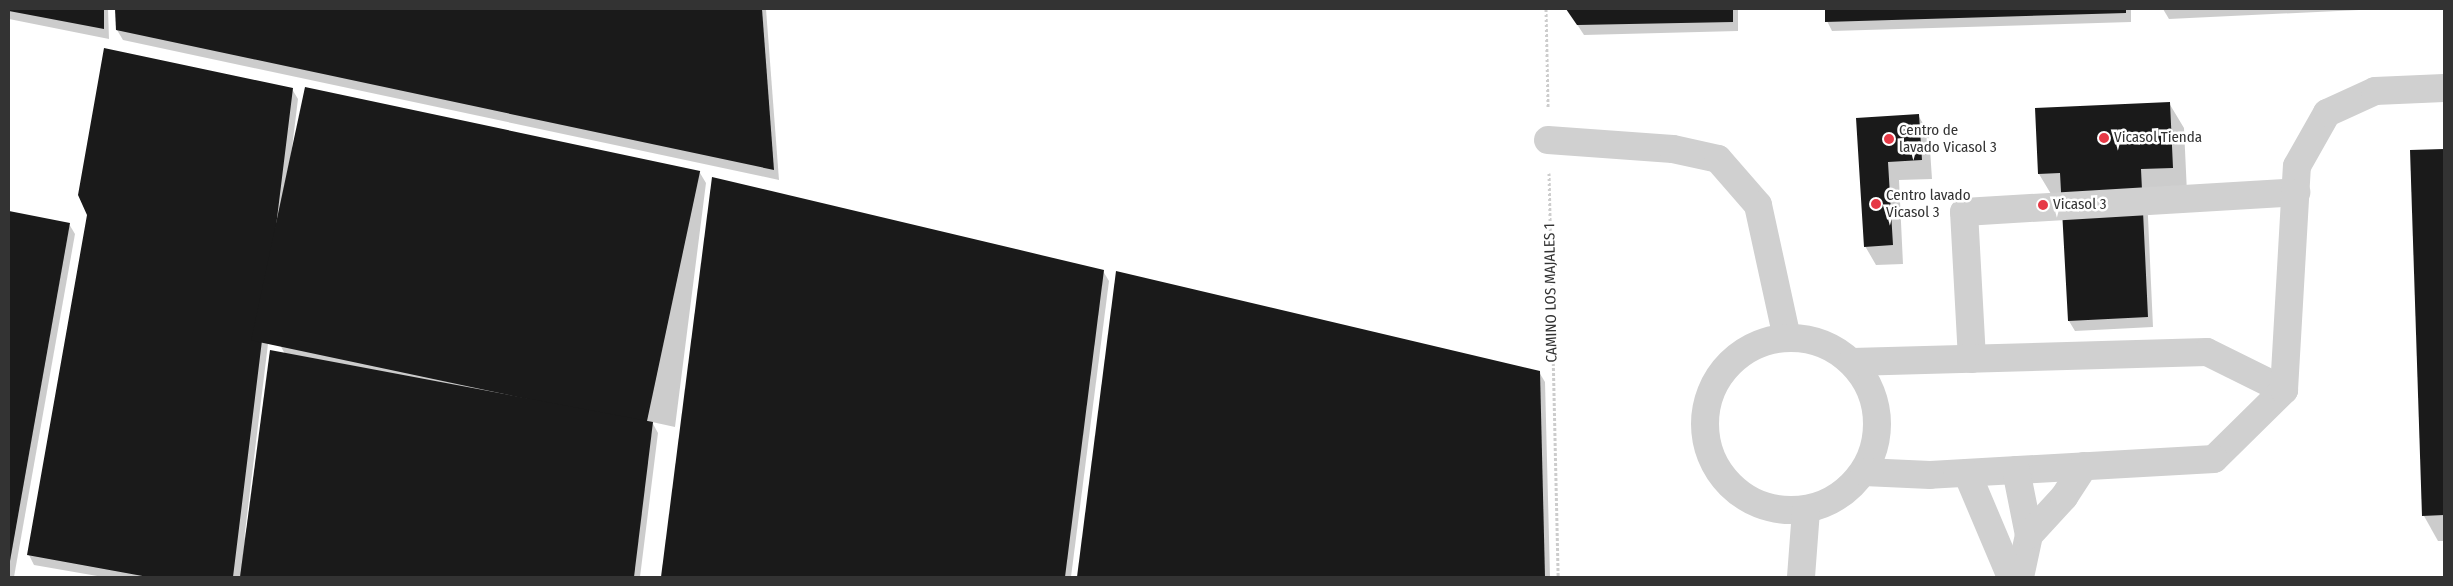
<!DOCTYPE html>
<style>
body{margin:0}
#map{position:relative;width:2453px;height:586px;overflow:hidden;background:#fff;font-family:"Fira Sans Condensed",sans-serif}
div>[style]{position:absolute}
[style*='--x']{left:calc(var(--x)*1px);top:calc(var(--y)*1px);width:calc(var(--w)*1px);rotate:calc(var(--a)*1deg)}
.shadow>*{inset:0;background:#0003}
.building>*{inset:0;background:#1a1a1a;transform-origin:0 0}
.path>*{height:3px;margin-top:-1.5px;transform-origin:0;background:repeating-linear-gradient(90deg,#cdcdcd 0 2.5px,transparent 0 5px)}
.minor>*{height:28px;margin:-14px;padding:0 14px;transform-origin:14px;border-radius:14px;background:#d0d0d0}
.minor>.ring{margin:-14px;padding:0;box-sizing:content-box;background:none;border:28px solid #d0d0d0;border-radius:50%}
.dots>*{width:14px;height:14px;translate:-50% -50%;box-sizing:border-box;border:2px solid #fff;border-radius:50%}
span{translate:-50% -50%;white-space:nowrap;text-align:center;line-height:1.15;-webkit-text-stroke:5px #fff;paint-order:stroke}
.poi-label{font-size:15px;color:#333}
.left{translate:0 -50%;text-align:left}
.street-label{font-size:15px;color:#333}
.frame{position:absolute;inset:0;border:10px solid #333;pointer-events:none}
</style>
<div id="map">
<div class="shadow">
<div style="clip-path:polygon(9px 9px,108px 9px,109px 39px,9px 19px)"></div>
<div style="clip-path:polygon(117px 9px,766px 9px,779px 180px,123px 40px,117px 30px)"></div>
<div style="clip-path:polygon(1567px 9px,1738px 9px,1738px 31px,1584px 35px)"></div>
<div style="clip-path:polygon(1826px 9px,2131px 9px,2131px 22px,1832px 31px,1827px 21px)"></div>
<div style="clip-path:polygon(2163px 9px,2380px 9px,2169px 19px)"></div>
<div style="clip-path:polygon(292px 89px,298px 99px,244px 540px,285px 354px,279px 343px,700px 173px,706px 183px,675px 427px,652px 422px,658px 433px,640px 577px,103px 577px,34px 565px,29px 555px)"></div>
<div style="clip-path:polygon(2169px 103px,2184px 128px,2187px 193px,2147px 195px,2153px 327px,2075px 331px,2069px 321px,2063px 199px,2054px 199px,2039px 174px)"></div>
<div style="clip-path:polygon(1918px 115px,1929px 134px,1932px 179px,1899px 180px,1903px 264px,1876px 265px,1865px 246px,1857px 119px)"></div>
<div style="clip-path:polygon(2444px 150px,2444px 541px,2438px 541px,2424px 516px,2412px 151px)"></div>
<div style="clip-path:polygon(713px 178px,1103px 271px,1109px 281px,1071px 577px,662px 577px)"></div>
<div style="clip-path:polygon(9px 212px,69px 224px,75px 234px,14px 577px,9px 577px)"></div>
<div style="clip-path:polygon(1117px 273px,1539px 372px,1545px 382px,1550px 577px,1078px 577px)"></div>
</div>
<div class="building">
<div style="clip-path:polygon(9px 9px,104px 9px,104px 29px,9px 11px)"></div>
<div style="clip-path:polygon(115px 9px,762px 9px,774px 170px,116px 30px)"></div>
<div style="clip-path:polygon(1566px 9px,1733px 9px,1733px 22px,1577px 25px)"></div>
<div style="clip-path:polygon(1825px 9px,2126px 9px,2126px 13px,1825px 22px)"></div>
<div style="clip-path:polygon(104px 48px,293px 88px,233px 577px,148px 577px,27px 555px,87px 215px,78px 195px)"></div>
<div style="left:305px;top:87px;width:404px;height:259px;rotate:12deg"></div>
<div style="clip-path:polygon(2170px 102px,2173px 168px,2141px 169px,2148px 317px,2068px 321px,2060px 173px,2038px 174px,2035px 108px)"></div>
<div style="clip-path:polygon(1919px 114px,1922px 160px,1888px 162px,1893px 245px,1864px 247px,1856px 118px)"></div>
<div style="clip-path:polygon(2444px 149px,2444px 515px,2422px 516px,2410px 150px)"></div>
<div style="clip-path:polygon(712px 177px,1104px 270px,1065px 577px,661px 577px)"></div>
<div style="clip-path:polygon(9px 211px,70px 223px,10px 561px,9px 561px)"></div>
<div style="clip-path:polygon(1116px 271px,1540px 371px,1545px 577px,1077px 577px)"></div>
<div style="clip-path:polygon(270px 350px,653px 422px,634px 577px,240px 577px)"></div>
</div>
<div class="path">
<div style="--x:1546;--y:9;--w:98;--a:88.8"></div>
<div style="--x:1549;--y:173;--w:404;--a:88.7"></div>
</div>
<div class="minor">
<div style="--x:1548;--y:140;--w:125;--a:4.1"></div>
<div style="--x:1673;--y:149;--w:46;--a:12.5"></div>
<div style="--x:1718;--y:159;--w:61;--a:49"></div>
<div style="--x:1758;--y:205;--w:136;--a:77.7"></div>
<div class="ring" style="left:1705px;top:338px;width:144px;height:144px"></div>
<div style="--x:1972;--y:359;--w:147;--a:-93.1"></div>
<div style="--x:1964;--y:212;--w:333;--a:-3.4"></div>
<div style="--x:1852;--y:362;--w:355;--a:-1.6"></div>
<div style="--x:2207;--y:352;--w:86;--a:26.3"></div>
<div style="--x:2284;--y:390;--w:98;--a:135.4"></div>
<div style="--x:2214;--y:459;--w:284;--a:176.8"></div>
<div style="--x:1930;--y:475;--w:66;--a:-177.4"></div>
<div style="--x:2284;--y:390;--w:224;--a:-86.7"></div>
<div style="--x:2297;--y:166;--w:61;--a:-60.5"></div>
<div style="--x:2327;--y:113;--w:53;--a:-24.6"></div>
<div style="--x:2375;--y:91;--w:69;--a:-2.5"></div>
<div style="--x:2016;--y:470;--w:66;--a:78.7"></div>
<div style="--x:2029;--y:535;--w:43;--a:102.1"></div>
<div style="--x:1967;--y:473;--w:113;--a:67.1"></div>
<div style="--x:2029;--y:535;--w:52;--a:-47.4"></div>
<div style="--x:2064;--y:497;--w:37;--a:-57"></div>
<div style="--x:1801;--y:577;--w:67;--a:-85.7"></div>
</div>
<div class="dots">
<div style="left:2104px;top:138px;background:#e63946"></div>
<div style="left:1889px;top:139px;background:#e63946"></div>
<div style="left:1876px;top:204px;background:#e63946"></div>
<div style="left:2043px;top:205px;background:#e63946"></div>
</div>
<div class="poi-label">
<span class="left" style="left:1899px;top:139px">Centro de<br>lavado Vicasol 3</span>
<span class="left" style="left:2114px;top:138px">Vicasol Tienda</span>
<span class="left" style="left:1886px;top:204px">Centro lavado<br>Vicasol 3</span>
<span class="left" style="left:2053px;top:205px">Vicasol 3</span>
</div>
<div class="street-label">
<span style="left:1551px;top:293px;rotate:-91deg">CAMINO LOS MAJALES 1</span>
</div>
<div class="frame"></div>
</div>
